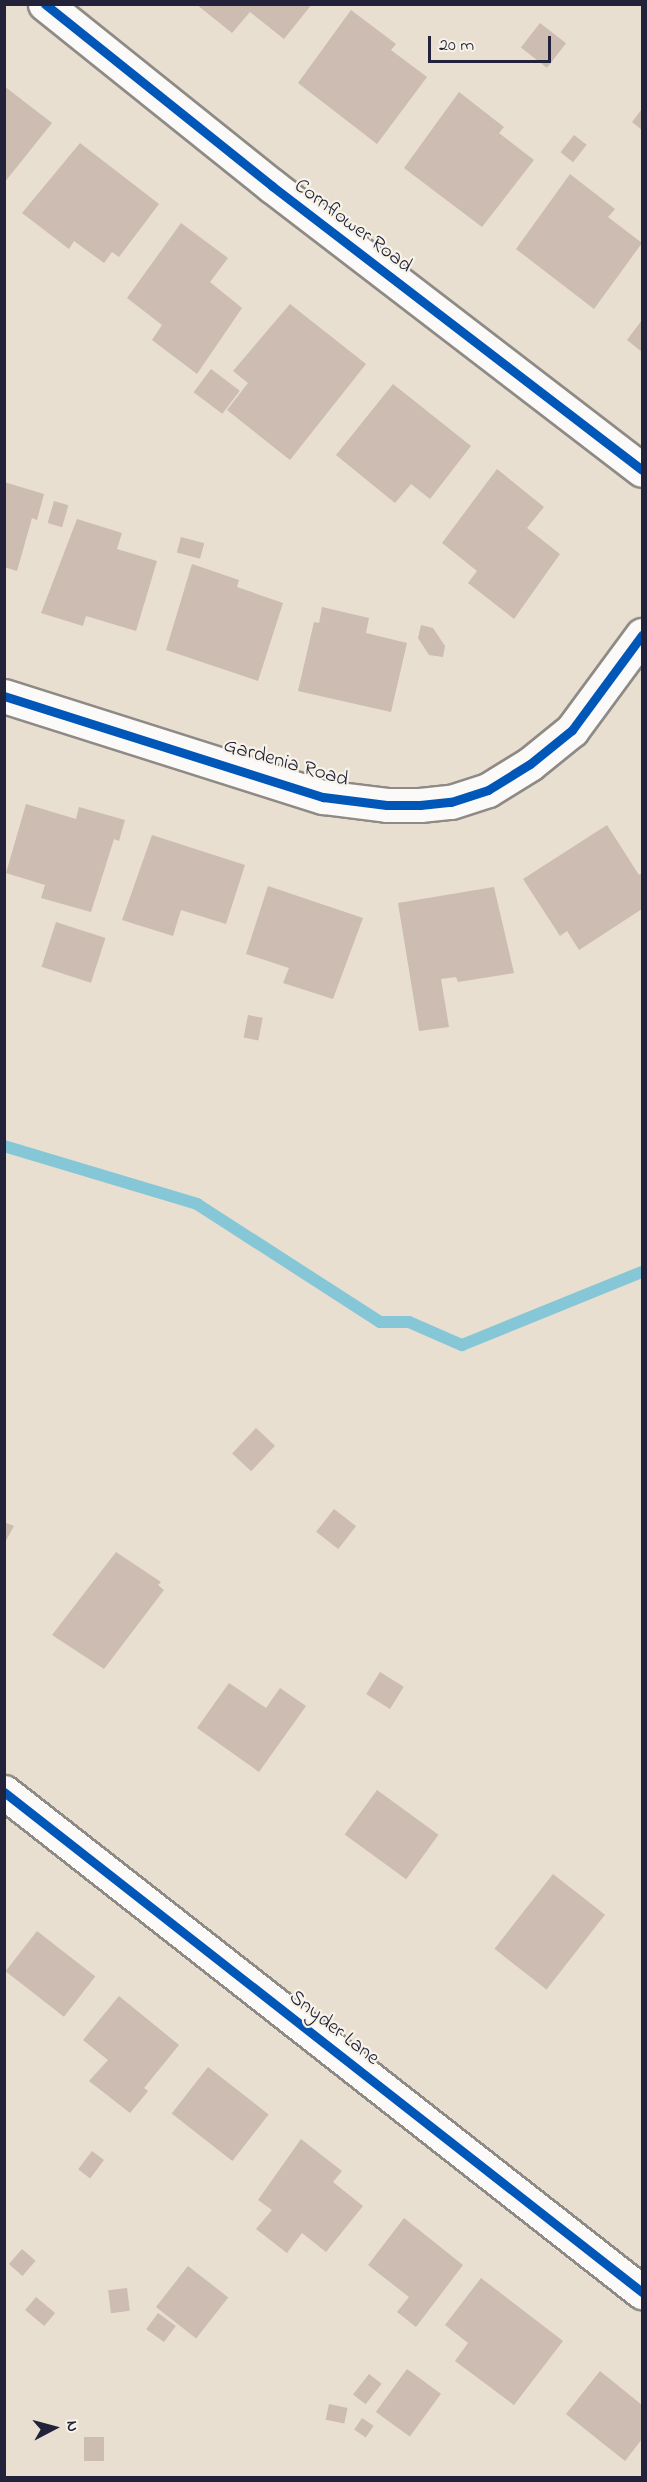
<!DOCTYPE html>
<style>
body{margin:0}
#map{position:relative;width:647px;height:2482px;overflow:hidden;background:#e8dfd0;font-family:"Indie Flower",sans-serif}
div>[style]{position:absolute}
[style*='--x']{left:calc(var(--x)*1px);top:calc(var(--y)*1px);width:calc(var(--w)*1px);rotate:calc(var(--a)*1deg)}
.stream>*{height:12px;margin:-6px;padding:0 6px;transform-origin:6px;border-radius:6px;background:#85c7d6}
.building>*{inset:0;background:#ccbcb1;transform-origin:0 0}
.roads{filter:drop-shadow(2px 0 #8e8a86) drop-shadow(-2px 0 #8e8a86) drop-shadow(0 2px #8e8a86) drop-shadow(0 -2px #8e8a86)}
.minor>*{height:33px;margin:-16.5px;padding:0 16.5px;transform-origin:16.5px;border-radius:16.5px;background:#fcfaf8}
.cycleway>*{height:9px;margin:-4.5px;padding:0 4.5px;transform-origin:4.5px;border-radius:4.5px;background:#0057b8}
span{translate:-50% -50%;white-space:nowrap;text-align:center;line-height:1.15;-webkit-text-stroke:4.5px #f7f3e8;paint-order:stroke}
.street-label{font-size:21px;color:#22223b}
.frame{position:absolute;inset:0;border:6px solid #22223b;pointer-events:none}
.north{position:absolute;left:24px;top:2398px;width:60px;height:60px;-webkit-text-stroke:4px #f7f3e8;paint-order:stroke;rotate:84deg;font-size:16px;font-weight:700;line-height:24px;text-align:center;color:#22223b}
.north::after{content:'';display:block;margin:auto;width:21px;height:27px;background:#22223b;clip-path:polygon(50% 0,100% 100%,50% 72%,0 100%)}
.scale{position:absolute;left:428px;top:36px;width:123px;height:27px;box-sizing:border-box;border:3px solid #22223b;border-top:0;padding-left:8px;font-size:18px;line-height:21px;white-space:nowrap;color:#22223b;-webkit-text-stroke:4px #f7f3e8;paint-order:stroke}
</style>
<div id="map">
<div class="stream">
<div style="--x:4;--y:1146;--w:202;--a:16.7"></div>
<div style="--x:197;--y:1204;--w:218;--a:32.8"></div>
<div style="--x:380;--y:1322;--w:29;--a:0"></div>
<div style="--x:409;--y:1322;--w:58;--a:23.5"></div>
<div style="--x:462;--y:1345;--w:194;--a:-22.1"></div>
</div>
<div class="building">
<div style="clip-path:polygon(196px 4px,312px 4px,284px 39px,250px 12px,232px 33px)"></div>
<div style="clip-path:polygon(351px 10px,396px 44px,391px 50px,427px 77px,377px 144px,298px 83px)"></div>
<div style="left:540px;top:23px;width:33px;height:31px;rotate:38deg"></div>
<div style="clip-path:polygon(4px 86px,52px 123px,4px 183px)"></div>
<div style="clip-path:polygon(459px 92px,504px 127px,499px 133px,534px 160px,482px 227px,404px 168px)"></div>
<div style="clip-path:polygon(642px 109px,642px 130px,632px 122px)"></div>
<div style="left:574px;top:135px;width:16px;height:22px;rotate:38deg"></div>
<div style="clip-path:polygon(80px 143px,159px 204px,119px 257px,112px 252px,104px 263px,74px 241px,69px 249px,22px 213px)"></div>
<div style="clip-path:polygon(570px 174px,615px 209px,608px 217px,642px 243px,594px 309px,516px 249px)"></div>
<div style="clip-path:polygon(181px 223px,228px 258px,210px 282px,242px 308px,197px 374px,152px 340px,162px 325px,127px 298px)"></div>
<div style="clip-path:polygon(290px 304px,366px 364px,290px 460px,227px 410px,248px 383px,233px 371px)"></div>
<div style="clip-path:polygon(642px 320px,642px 352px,627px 340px)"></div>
<div style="left:211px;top:369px;width:36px;height:29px;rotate:37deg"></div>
<div style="clip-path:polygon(393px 384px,471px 446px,430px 499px,411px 484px,395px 503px,336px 455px)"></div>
<div style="clip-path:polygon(497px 469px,544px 507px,527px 528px,560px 554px,514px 619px,468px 583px,477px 571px,442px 543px)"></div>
<div style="clip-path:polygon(4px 482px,44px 494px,37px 520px,32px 518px,17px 571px,4px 567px)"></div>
<div style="left:54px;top:501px;width:15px;height:23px;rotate:16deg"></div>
<div style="clip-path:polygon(77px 519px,122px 533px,117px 549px,157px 561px,136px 631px,86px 616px,83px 626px,41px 613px)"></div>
<div style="left:181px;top:537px;width:24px;height:16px;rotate:15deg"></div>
<div style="clip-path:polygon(192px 564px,239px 580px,237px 587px,283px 603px,258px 681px,166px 650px)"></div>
<div style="clip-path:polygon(322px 607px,369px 618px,366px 633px,407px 643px,391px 712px,298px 691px,314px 622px,319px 623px)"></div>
<div style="clip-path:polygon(421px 625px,433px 628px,445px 646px,443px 657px,429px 655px,418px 638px)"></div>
<div style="clip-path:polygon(26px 804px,76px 819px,79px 807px,125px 820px,119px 841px,114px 839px,91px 912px,41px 898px,45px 885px,6px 873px)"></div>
<div style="clip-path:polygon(607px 825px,639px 875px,642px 873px,642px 909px,579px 950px,567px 931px,560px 936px,523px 879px)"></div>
<div style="clip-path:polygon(152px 835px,245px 865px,226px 924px,181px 910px,173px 936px,122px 920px)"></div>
<div style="clip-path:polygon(268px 886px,363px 918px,333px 999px,283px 983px,289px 968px,246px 954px)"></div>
<div style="clip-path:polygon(494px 887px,514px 973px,458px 982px,456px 977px,441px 979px,449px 1027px,419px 1031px,398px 903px)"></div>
<div style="left:56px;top:922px;width:52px;height:47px;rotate:18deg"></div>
<div style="left:248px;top:1015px;width:15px;height:23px;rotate:11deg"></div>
<div style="left:256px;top:1428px;width:26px;height:35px;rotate:43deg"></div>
<div style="left:334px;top:1509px;width:28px;height:29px;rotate:38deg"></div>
<div style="clip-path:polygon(4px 1522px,14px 1526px,4px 1544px)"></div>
<div style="clip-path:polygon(116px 1552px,161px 1582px,158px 1585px,164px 1590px,104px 1669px,52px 1635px)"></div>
<div style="left:380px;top:1672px;width:28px;height:26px;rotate:32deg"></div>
<div style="clip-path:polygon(229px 1683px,266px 1708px,280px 1688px,306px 1706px,259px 1772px,197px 1728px)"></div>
<div style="left:377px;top:1790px;width:76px;height:55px;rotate:36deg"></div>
<div style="left:553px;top:1874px;width:66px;height:95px;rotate:38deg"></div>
<div style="left:37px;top:1931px;width:74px;height:51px;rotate:38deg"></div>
<div style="clip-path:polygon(119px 1996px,179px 2045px,144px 2088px,148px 2091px,130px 2113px,89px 2081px,108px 2060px,83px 2040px)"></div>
<div style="left:208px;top:2067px;width:77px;height:59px;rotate:38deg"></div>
<div style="clip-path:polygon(301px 2139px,342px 2171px,333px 2182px,363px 2206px,326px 2252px,302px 2233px,287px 2253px,256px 2229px,272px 2210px,258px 2200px)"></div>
<div style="left:92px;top:2151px;width:15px;height:23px;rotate:37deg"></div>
<div style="clip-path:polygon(404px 2218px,463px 2265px,416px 2327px,397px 2312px,409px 2297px,368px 2265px)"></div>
<div style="left:22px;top:2249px;width:18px;height:20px;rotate:41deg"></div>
<div style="left:188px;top:2266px;width:51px;height:52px;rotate:38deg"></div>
<div style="clip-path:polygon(481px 2278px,563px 2341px,514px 2405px,455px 2361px,468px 2343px,445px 2325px)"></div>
<div style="left:127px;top:2288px;width:23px;height:19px;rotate:83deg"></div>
<div style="left:36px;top:2297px;width:25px;height:17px;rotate:40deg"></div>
<div style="left:158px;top:2313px;width:22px;height:20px;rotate:36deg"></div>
<div style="left:407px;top:2369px;width:42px;height:53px;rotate:36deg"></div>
<div style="clip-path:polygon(600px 2371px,642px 2405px,642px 2439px,625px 2461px,566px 2414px)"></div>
<div style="left:369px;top:2374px;width:16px;height:26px;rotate:38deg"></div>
<div style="left:329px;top:2404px;width:19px;height:16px;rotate:12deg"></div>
<div style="left:362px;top:2418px;width:14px;height:14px;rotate:34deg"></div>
<div style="left:84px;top:2437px;width:20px;height:24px"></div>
</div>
<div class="roads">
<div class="minor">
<div style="--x:45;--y:4;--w:291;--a:38.7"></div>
<div style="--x:272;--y:186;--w:466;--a:37.5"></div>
<div style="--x:4;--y:696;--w:335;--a:17.6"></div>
<div style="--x:323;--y:797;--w:64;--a:7.1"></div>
<div style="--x:387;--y:805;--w:33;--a:0"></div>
<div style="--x:420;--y:805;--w:31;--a:-6"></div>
<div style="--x:451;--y:802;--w:39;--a:-18"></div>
<div style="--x:488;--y:790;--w:49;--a:-31.8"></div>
<div style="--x:530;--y:764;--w:54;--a:-39"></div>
<div style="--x:572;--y:730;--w:118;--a:-53.6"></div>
<div style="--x:4;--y:1792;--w:811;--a:38.09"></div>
</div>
</div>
<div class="cycleway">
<div style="--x:45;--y:4;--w:291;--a:38.7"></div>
<div style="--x:272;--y:186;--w:466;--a:37.5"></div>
<div style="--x:4;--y:696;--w:335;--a:17.6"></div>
<div style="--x:323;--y:797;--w:64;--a:7.1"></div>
<div style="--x:387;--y:805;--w:33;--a:0"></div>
<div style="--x:420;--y:805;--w:31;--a:-6"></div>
<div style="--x:451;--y:802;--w:39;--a:-18"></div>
<div style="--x:488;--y:790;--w:49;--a:-31.8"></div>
<div style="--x:530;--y:764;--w:54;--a:-39"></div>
<div style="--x:572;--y:730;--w:118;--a:-53.6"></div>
<div style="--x:4;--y:1792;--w:811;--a:38.09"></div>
</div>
<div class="street-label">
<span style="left:353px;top:226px;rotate:37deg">Cornflower Road</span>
<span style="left:286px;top:763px;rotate:16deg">Gardenia Road</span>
<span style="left:334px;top:2028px;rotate:38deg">Snyder Lane</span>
</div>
<div class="frame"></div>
<div class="north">N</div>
<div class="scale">20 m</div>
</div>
